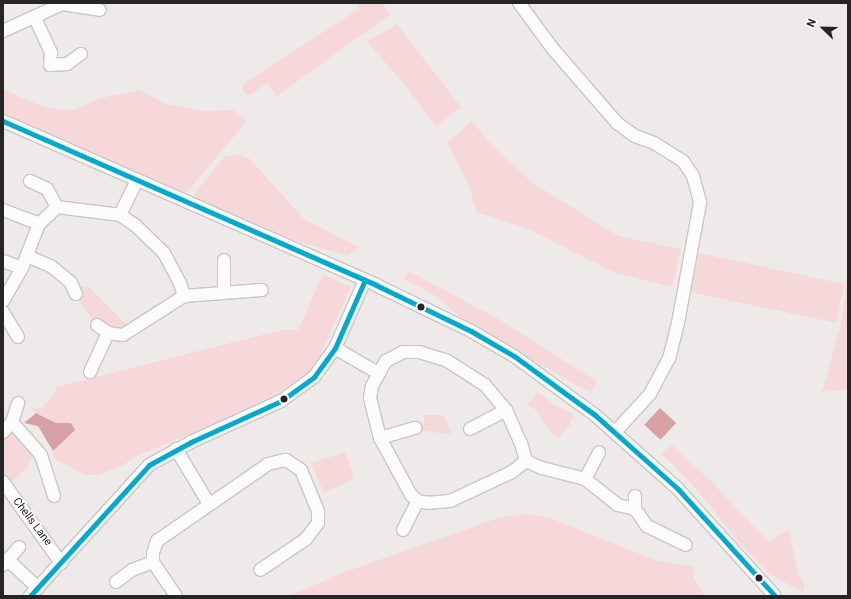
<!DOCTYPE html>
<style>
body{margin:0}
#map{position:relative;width:851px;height:599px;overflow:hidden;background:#eeeaea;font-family:Roboto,sans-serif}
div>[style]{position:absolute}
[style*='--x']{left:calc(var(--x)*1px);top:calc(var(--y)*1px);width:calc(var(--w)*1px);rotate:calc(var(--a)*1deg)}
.green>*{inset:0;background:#f6d8da;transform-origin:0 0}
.water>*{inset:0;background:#d6a0a4;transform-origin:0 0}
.roads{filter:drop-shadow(1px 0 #c8c6c6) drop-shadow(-1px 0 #c8c6c6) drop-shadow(0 1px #c8c6c6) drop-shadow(0 -1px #c8c6c6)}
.minor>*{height:12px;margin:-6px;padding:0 6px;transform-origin:6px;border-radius:6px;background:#fcfcfc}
.bus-1>*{height:5px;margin:-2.5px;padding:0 2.5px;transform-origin:2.5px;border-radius:2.5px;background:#00a9ce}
.dots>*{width:11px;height:11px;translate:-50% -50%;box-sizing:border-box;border:2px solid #fff;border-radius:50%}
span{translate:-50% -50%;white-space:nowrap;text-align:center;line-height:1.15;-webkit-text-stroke:3.5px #fff;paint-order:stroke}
.street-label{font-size:11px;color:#262424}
.frame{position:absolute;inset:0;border:4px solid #262424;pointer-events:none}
.north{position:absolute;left:803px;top:8px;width:40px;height:40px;-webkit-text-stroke:3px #fff;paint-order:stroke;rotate:293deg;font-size:11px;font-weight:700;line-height:16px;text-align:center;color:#262424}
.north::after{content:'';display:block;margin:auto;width:14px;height:18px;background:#262424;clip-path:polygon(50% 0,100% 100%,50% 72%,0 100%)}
</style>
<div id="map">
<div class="green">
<div style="clip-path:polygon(356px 3px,383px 3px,389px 15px,277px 96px,267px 83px,250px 95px,245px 94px,242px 90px,243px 84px,359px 9px)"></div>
<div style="clip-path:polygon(397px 24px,461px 107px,436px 127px,405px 85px,367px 42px)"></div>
<div style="clip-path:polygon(3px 89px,46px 108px,68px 110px,76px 109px,101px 98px,139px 90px,166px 104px,204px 111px,233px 110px,247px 121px,188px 191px,182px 193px,3px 114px)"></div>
<div style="clip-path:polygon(472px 121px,490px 143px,533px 183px,618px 236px,681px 249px,672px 287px,615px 273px,528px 229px,476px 212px,469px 186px,447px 143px)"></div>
<div style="clip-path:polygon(239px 155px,250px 159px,304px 219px,359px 247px,348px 256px,299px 242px,195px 199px,195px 193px,225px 156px)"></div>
<div style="clip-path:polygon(848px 249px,848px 389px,822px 392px,840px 327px,848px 276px)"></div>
<div style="left:699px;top:253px;width:149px;height:40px;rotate:12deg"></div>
<div style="clip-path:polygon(409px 271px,500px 320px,598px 382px,590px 392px,576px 385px,465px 320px,431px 293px,404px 279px)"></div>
<div style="clip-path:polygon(323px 274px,351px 287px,315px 367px,266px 402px,135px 457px,122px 466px,99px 475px,84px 475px,54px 458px,53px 451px,75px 430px,71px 423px,56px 423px,30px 409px,43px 407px,54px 394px,56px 387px,282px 330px,298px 330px)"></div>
<div style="clip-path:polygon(77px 285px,90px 288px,128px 326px,108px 329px,91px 317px,77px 298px)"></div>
<div style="clip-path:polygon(538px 392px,553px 404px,574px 415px,570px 421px,571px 424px,559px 438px,549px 431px,536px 410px,527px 405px)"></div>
<div style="clip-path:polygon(423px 415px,443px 415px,453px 435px,420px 430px,425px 422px)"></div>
<div style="clip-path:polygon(11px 429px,35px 453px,28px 467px,9px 484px,3px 476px,3px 441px)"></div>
<div style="clip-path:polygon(672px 445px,710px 480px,769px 542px,789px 529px,799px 576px,805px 585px,803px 592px,769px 574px,737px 540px,698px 491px,661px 453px)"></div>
<div style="clip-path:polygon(346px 452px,354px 479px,324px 493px,311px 463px)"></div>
<div style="clip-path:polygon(524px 514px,550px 518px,658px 561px,693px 566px,694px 578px,705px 596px,288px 596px,345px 572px,498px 518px)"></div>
</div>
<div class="water">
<div style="left:660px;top:408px;width:22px;height:23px;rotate:43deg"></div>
<div style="clip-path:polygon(36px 413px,56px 423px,71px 423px,75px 430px,53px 451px,38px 426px,24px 423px)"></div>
</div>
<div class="roads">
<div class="minor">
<div style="--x:519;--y:3;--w:57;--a:53.5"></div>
<div style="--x:553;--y:49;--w:98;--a:49.1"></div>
<div style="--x:617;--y:123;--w:22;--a:36"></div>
<div style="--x:635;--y:136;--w:20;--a:20"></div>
<div style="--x:654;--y:143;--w:34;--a:32"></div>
<div style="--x:683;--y:161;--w:18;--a:56"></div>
<div style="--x:693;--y:176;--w:28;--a:75"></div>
<div style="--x:700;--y:203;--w:122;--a:100.4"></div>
<div style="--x:678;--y:323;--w:36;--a:104"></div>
<div style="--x:669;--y:358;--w:41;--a:117.8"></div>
<div style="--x:650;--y:394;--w:52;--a:132.6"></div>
<div style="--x:35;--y:18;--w:38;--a:65"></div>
<div style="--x:51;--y:52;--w:13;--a:94"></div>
<div style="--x:50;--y:65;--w:17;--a:-3"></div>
<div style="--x:67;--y:64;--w:17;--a:-36"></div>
<div style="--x:3;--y:31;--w:65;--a:-24.6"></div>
<div style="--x:62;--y:4;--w:38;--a:9"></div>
<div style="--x:3;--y:121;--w:407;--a:23.7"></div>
<div style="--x:376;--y:285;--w:106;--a:25.8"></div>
<div style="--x:471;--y:331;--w:50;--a:30.2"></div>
<div style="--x:514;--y:356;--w:100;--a:36.1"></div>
<div style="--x:595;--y:415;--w:111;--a:41.7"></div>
<div style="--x:678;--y:489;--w:144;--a:47.8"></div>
<div style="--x:30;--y:181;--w:19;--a:25"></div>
<div style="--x:47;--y:189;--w:21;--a:61"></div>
<div style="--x:3;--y:210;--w:39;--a:21"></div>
<div style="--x:120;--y:215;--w:37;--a:-64"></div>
<div style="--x:27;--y:256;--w:26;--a:23"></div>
<div style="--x:51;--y:266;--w:26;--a:40"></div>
<div style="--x:71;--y:283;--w:12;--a:66"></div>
<div style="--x:3;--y:261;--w:20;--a:20"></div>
<div style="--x:224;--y:292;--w:32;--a:-90"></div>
<div style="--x:3;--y:301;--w:38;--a:-60"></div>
<div style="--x:22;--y:268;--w:47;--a:-68.9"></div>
<div style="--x:39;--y:224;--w:25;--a:-43"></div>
<div style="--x:57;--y:207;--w:64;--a:7.2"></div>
<div style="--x:120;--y:215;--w:18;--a:34"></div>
<div style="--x:135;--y:225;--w:40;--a:44"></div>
<div style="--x:164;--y:253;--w:34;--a:62"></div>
<div style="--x:180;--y:283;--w:14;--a:73"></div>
<div style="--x:3;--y:312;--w:29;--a:59"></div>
<div style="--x:97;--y:325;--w:14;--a:36"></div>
<div style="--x:108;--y:333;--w:15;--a:8"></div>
<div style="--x:123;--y:335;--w:72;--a:-32.6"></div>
<div style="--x:184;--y:296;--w:78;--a:-4.4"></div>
<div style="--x:335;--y:348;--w:50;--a:30.2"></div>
<div style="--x:403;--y:352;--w:16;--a:0"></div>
<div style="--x:419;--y:352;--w:28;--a:17"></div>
<div style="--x:446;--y:360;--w:46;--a:32.7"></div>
<div style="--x:485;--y:385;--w:33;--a:50"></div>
<div style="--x:506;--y:410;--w:36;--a:66"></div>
<div style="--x:521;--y:443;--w:19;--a:74"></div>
<div style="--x:526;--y:461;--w:18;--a:142"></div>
<div style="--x:512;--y:472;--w:68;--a:154.9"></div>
<div style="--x:450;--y:501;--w:21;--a:175"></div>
<div style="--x:429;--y:503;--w:11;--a:-170"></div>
<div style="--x:418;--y:501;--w:9;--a:-139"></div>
<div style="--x:411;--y:495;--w:65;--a:-118.5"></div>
<div style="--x:380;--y:438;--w:41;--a:-104"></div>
<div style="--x:370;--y:398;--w:12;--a:-81"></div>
<div style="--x:372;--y:386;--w:29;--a:-61"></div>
<div style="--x:386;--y:361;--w:19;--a:-28"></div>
<div style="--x:90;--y:372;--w:43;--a:-65.2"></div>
<div style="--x:12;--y:422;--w:44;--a:48.7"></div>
<div style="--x:41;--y:455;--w:43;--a:72.4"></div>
<div style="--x:470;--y:429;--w:41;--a:-27.8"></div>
<div style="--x:3;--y:432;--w:13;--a:-48"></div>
<div style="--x:12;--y:422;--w:20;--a:-72"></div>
<div style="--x:380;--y:438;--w:37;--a:-16"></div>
<div style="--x:176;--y:449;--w:64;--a:59"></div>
<div style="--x:526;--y:461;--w:17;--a:24"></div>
<div style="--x:542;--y:468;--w:44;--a:14.3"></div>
<div style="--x:585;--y:479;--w:42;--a:38.2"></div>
<div style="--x:618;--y:505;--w:17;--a:13"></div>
<div style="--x:635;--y:509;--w:21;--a:55"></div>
<div style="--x:647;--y:526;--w:43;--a:26"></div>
<div style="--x:585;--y:479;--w:30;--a:-62"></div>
<div style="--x:3;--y:482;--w:100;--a:54.4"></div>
<div style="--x:635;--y:509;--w:13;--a:-90"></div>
<div style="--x:403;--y:530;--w:33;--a:-63"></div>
<div style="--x:8;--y:560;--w:41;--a:43"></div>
<div style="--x:3;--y:565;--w:24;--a:-48"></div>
<div style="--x:116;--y:582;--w:20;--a:-37"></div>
<div style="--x:132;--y:570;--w:22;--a:-21"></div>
<div style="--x:30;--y:596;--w:177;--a:-47.7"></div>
<div style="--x:149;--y:465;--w:48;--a:-28.7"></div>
<div style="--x:191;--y:442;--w:99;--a:-24.5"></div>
<div style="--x:281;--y:401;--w:41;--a:-36"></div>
<div style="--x:314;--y:377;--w:36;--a:-54"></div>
<div style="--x:335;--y:348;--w:74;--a:-66.2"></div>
<div style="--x:176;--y:596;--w:41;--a:-124.1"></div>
<div style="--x:153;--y:562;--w:9;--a:-90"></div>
<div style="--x:153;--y:553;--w:13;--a:-72"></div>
<div style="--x:157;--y:541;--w:135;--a:-34.7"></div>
<div style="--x:268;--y:464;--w:18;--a:-13"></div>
<div style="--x:286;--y:460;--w:18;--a:34"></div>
<div style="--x:301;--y:470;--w:44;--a:67.5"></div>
<div style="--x:318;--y:511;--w:12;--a:90"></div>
<div style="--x:318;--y:523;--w:20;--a:127"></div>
<div style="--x:306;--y:539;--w:55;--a:146"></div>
</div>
</div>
<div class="bus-1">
<div style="--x:3;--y:121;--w:407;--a:23.7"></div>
<div style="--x:376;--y:285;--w:106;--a:25.8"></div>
<div style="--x:471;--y:331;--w:50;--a:30.2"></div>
<div style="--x:514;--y:356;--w:100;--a:36.1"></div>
<div style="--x:595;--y:415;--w:111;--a:41.7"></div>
<div style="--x:678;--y:489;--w:144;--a:47.8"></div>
<div style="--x:30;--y:596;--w:177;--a:-47.7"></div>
<div style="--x:149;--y:465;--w:48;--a:-28.7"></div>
<div style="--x:191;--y:442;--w:99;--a:-24.5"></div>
<div style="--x:281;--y:401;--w:41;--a:-36"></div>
<div style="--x:314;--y:377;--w:36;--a:-54"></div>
<div style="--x:335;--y:348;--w:74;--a:-66.2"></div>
</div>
<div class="dots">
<div style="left:421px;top:307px;background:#262424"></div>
<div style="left:284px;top:399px;background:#262424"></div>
<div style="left:759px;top:578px;background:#262424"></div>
</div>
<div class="street-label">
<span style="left:32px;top:522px;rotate:53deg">Chells Lane</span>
</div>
<div class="frame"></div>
<div class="north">N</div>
</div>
